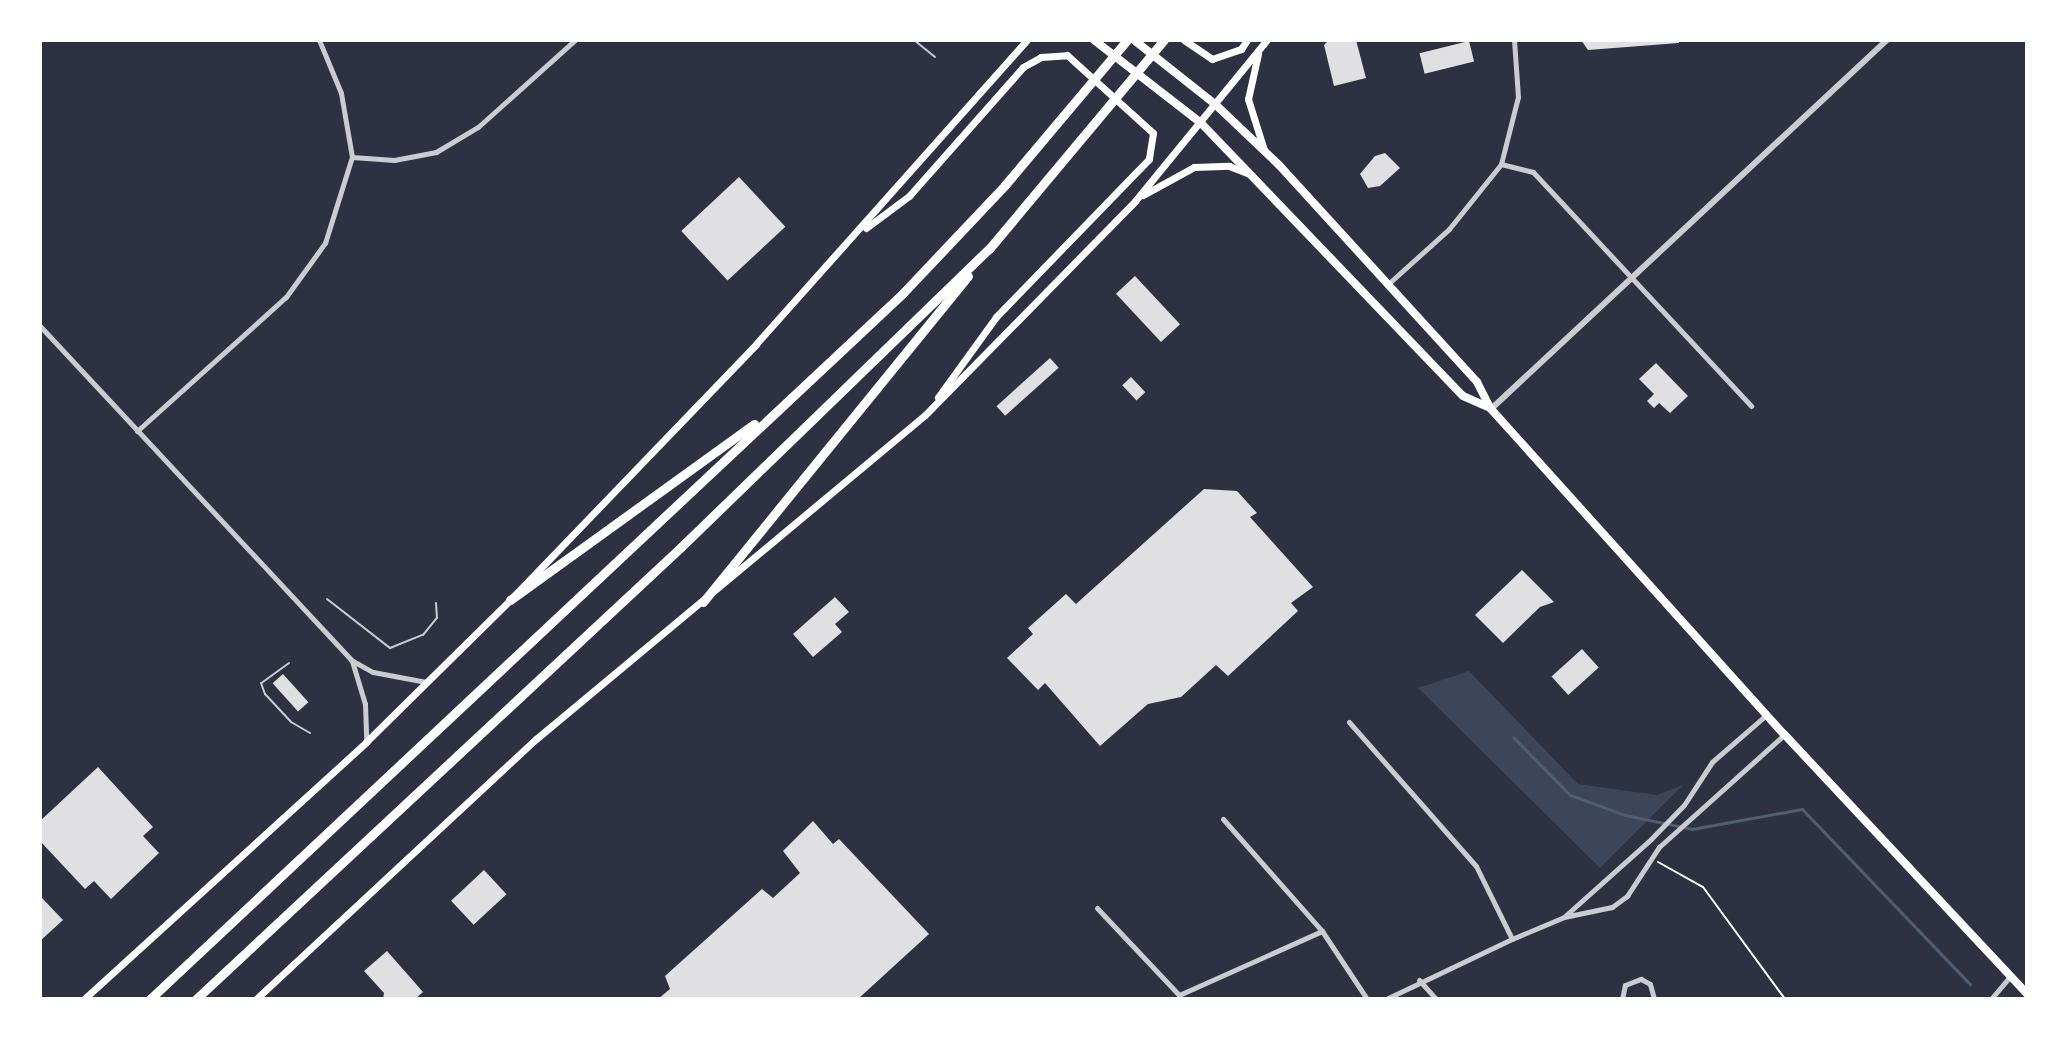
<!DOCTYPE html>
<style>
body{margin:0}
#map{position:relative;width:2067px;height:1039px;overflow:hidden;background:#2d3142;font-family:"Public Sans",sans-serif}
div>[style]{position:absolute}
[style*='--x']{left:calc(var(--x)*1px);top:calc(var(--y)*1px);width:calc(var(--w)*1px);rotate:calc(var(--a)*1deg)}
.green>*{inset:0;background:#3c4559}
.stream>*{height:3px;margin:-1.5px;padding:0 1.5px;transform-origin:1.5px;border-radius:1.5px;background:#4f5d75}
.building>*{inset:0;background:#e0e0e3;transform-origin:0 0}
.path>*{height:2px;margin:-1px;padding:0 1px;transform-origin:1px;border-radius:1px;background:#fff}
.service>*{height:2px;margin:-1px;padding:0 1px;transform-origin:1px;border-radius:1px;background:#caccd0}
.minor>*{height:5px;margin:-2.5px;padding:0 2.5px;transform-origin:2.5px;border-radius:2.5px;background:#caccd0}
.tertiary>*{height:6px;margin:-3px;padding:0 3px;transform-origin:3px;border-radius:3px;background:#caccd0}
.secondary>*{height:7px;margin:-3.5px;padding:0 3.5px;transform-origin:3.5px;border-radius:3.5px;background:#fff}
.primary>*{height:8px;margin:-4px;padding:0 4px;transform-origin:4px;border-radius:4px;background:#fff}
.motorway>*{height:9px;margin:-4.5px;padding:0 4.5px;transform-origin:4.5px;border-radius:4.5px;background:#fff}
span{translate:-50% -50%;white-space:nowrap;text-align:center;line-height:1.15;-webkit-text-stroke:6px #fff;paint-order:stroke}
.frame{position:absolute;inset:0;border:42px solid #fff;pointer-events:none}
</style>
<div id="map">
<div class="green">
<div style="clip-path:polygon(1469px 671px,1578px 784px,1657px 795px,1683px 785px,1600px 868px,1418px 688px)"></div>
</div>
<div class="stream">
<div style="--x:1513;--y:737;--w:81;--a:45.5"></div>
<div style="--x:1570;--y:795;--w:59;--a:20"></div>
<div style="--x:1625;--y:815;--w:68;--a:11.8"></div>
<div style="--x:1692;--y:829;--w:112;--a:-10.3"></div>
<div style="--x:1802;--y:809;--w:243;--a:46.2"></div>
</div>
<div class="building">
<div style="clip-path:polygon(1329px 40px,1356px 40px,1366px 78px,1334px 86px,1324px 45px)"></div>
<div style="clip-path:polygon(1581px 40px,1679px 40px,1679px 43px,1588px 50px)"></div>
<div style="left:1469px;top:41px;width:21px;height:51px;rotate:76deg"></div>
<div style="clip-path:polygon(1385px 153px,1400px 168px,1380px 186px,1368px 188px,1360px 174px,1375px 156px)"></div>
<div style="left:739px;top:177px;width:68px;height:79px;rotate:47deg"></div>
<div style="left:1135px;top:276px;width:66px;height:26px;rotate:47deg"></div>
<div style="left:1050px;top:358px;width:13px;height:72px;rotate:48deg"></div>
<div style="clip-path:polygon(1656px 363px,1688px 396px,1670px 413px,1659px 403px,1654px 408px,1647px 401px,1654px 394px,1639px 379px)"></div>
<div style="left:1131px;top:377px;width:21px;height:12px;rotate:47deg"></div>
<div style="clip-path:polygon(1204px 489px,1237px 491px,1257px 513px,1250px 517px,1313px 587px,1291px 603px,1298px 611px,1228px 676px,1216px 665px,1181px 697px,1148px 704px,1100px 746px,1045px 683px,1038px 690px,1007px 658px,1033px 634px,1028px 628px,1066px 594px,1076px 604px)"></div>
<div style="clip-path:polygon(1522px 570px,1554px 602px,1540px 607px,1503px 643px,1475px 615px)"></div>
<div style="clip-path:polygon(835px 597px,849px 612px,835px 624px,842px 632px,813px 657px,793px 634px)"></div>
<div style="left:1582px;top:649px;width:25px;height:41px;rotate:48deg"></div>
<div style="left:283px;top:674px;width:38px;height:14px;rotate:48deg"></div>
<div style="clip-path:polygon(98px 767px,153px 827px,143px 836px,159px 853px,111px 899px,94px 881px,85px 889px,40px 841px,40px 821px)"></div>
<div style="clip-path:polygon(813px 821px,833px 844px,839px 839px,929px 934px,858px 999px,658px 999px,670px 989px,665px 976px,762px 889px,773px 898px,800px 873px,783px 851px)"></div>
<div style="left:484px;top:870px;width:33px;height:45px;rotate:47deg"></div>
<div style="clip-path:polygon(42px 898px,63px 920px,40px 941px,40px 900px)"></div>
<div style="clip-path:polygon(387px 951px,423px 992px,415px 999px,383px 999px,384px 993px,364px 971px)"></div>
</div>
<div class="path">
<div style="--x:1658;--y:862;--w:51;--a:29.1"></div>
<div style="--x:1703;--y:887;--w:139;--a:53.8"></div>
</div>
<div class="service">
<div style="--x:914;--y:40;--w:27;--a:39"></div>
<div style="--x:327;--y:599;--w:80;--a:37.9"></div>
<div style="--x:390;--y:648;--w:35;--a:-22"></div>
<div style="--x:423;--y:635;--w:22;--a:-51"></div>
<div style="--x:437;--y:618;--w:15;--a:-94"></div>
<div style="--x:289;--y:663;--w:34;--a:144"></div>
<div style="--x:261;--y:683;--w:12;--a:70"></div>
<div style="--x:265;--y:694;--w:38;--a:47"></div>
<div style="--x:291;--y:722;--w:22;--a:30"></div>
</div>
<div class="minor">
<div style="--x:352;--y:157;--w:42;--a:4.1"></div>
<div style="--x:394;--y:160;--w:43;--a:-10.8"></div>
<div style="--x:436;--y:152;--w:49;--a:-30.8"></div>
<div style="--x:478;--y:127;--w:130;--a:-41.9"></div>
<div style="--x:1501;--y:164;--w:33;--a:14"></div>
<div style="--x:1533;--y:172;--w:320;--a:47"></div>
<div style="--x:1388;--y:284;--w:82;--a:-42"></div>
<div style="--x:1449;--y:229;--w:83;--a:-51.3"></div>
<div style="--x:1501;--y:164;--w:69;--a:-75.8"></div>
<div style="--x:1518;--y:97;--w:57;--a:-94"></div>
<div style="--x:40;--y:326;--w:456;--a:47"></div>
<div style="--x:351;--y:660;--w:25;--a:29"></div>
<div style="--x:373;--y:672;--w:54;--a:10.7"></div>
<div style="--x:137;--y:431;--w:200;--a:-42"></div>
<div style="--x:286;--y:297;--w:67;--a:-54.2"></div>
<div style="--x:325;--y:243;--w:90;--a:-72.6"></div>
<div style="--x:352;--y:157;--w:65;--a:-99.8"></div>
<div style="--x:341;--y:93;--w:57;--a:-112.5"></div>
<div style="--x:352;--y:661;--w:45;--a:73.2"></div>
<div style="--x:365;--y:704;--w:37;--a:88"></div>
<div style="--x:1349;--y:722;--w:192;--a:48.6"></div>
<div style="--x:1476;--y:866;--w:81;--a:63.7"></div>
<div style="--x:1223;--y:819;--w:149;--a:48.5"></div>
<div style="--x:1322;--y:931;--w:82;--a:56.5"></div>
<div style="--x:1097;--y:908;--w:120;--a:46.7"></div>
<div style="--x:1179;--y:995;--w:157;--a:-24.1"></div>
<div style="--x:1565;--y:916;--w:115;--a:-41.8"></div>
<div style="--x:1651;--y:839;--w:47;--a:-45.9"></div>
<div style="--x:1684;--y:805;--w:51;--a:-56.9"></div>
<div style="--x:1712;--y:762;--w:72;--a:-41"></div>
<div style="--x:1419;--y:980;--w:25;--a:48"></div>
<div style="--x:1386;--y:999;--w:140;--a:-25.5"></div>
<div style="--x:1512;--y:939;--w:56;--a:-22.9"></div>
<div style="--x:1564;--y:917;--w:49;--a:-11.8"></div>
<div style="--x:1612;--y:907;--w:19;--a:-36"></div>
<div style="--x:1627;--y:896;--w:59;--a:-56.9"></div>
<div style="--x:1659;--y:847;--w:168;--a:-41.9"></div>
<div style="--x:1622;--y:999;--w:14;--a:-78"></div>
<div style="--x:1625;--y:985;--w:17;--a:-21"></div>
<div style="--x:1641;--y:979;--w:10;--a:29"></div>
<div style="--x:1650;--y:984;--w:16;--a:75"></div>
<div style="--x:1991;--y:999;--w:30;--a:-50"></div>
</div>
<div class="tertiary">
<div style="--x:1491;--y:409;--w:541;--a:-42.98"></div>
</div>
<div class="secondary">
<div style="--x:1184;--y:40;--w:34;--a:34"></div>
<div style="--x:1212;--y:59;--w:31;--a:-19"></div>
<div style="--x:1241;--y:49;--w:11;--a:-56"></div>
<div style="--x:1258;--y:54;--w:46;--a:102.5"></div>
<div style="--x:1248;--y:99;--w:53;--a:72.6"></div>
<div style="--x:1143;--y:195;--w:58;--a:-28.8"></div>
<div style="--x:1194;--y:167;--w:35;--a:-2"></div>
<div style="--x:1229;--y:166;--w:22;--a:21"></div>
<div style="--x:866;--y:228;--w:54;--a:-36.7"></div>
<div style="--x:909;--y:196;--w:172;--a:-48.5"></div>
<div style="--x:1023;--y:67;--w:21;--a:-29"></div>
<div style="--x:1041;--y:57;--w:26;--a:-4"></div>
<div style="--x:1067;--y:55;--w:116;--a:42.2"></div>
<div style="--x:1153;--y:133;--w:26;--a:99"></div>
<div style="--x:1149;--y:159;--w:220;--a:134.1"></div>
<div style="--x:996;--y:317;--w:99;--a:125.9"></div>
<div style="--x:84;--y:999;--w:382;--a:-42.3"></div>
<div style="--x:366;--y:742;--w:202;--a:-44.6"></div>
<div style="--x:510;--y:600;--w:355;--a:-46.1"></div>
<div style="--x:756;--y:344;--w:407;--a:-48.3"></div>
<div style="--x:256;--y:999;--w:382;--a:-42.9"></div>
<div style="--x:536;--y:739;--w:506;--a:-39.79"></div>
<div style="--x:925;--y:415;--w:300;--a:-45.5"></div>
<div style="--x:1135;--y:201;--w:208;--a:-50.7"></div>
</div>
<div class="primary">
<div style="--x:1094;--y:40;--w:135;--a:37.8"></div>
<div style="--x:1201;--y:123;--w:378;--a:46.2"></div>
<div style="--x:1463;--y:396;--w:30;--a:24"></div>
<div style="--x:1134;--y:40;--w:105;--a:38.4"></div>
<div style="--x:1216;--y:105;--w:87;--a:43.6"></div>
<div style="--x:1279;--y:165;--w:294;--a:47.6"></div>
<div style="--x:1477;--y:382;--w:30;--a:63"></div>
<div style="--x:1491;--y:409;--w:438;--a:48"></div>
<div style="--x:1784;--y:734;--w:356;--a:46.9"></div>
</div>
<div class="motorway">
<div style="--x:510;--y:600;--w:301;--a:-35.8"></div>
<div style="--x:703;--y:602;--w:420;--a:-50.9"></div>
<div style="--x:150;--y:999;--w:1032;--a:-43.15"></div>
<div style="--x:903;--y:293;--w:149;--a:-46.6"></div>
<div style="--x:1005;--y:185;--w:189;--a:-49.9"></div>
<div style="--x:196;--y:999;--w:663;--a:-42.98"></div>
<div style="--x:681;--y:547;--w:429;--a:-44.1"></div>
<div style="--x:989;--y:249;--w:273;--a:-50.1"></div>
</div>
<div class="frame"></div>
</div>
